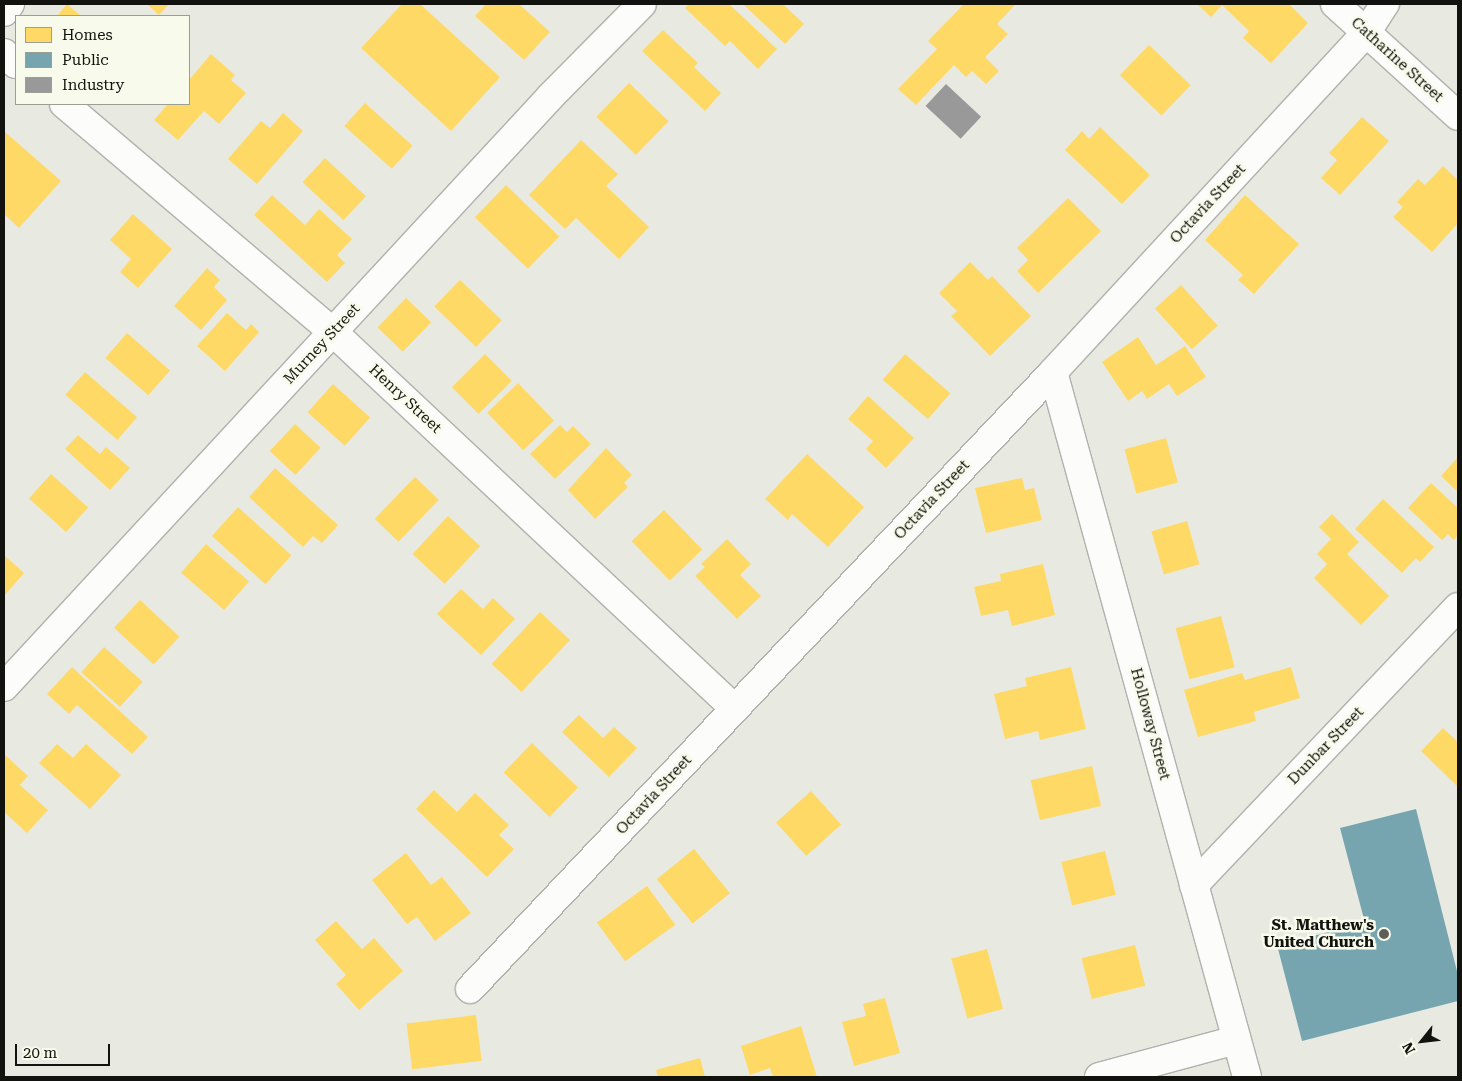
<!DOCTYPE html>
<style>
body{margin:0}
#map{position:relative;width:1462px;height:1081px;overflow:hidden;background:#e8eae2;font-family:"Roboto Serif",serif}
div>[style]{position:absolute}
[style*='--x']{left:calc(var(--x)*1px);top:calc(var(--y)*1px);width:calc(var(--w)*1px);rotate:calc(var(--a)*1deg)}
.homes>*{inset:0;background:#ffd966;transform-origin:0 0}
.public>*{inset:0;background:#76a5af}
.industry>*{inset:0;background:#999;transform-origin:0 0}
.roads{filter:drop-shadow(1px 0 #b0b1ac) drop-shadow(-1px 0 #b0b1ac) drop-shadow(0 1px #b0b1ac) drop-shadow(0 -1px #b0b1ac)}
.minor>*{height:28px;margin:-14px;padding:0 14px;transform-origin:14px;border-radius:14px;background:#fcfcfb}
.dots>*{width:14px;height:14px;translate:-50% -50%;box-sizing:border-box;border:2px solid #f8faeb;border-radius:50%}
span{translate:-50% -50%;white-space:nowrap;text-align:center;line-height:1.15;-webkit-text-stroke:5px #f8faeb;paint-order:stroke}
.street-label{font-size:15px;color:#12130e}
.poi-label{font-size:15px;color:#12130e;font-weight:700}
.right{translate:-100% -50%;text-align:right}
.frame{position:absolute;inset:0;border:5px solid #12130e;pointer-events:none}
.legend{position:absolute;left:15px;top:15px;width:175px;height:90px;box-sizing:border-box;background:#f8faeb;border:1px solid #9c9e93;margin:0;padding:6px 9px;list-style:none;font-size:15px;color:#12130e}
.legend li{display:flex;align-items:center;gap:10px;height:25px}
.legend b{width:25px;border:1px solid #9c9e93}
.north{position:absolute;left:1397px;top:1016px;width:50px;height:50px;-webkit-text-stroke:4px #f8faeb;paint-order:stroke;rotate:241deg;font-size:14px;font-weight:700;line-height:20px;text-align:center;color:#12130e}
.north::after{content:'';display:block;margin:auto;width:18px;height:22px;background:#12130e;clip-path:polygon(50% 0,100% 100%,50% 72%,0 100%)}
.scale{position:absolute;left:15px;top:1044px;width:95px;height:22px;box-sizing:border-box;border:2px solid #12130e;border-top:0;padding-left:6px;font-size:15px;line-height:18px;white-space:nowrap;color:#12130e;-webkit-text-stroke:4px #f8faeb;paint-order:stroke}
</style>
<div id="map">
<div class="homes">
<div style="clip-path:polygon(67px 4px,81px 16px,57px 16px)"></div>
<div style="clip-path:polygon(147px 4px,169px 4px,159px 15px)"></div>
<div style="clip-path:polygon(402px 4px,420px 4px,500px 77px,451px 131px,361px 48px)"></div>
<div style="clip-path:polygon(486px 4px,519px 4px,550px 32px,524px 60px,475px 16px)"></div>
<div style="clip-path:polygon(689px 4px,729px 4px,777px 49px,758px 69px,730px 41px,725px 46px,685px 8px)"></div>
<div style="clip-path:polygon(743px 4px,783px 4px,804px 24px,785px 44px)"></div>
<div style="clip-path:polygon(964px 4px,1016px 4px,997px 24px,1008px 34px,985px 57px,999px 71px,986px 84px,972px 71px,966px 77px,954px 65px,916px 105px,898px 89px,937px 49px,928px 41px)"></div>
<div style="clip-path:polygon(1197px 4px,1289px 4px,1308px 23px,1271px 63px,1243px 38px,1249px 31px,1222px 5px,1211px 17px)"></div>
<div style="clip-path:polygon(663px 30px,698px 63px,694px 67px,721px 93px,705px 111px,642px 51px)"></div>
<div style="left:1149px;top:45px;width:58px;height:42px;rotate:44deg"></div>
<div style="clip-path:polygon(211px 54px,235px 75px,231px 80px,246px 93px,219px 124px,204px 111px,178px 140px,154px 120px,168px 104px,189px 104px,189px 80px)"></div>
<div style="left:629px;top:83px;width:55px;height:47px;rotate:44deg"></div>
<div style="left:365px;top:103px;width:64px;height:31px;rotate:42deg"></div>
<div style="clip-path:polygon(283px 113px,303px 131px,257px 184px,228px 159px,261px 121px,270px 128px)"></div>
<div style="clip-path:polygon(1362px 117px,1389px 141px,1340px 195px,1321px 178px,1337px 160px,1329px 153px)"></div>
<div style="clip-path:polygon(1100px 127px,1150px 175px,1122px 204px,1065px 150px,1082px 131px,1089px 139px)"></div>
<div style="clip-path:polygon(4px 131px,61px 181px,19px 228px,4px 214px)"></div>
<div style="clip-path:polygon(581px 140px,618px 174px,606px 186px,649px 227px,619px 259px,576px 218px,565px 229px,529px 195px)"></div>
<div style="left:325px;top:158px;width:56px;height:33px;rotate:43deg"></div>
<div style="clip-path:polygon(1443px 166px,1458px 180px,1458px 223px,1432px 252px,1393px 217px,1403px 207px,1397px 202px,1418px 179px,1425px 185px)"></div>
<div style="left:506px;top:185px;width:74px;height:45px;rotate:44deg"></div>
<div style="clip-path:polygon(272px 195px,305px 225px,319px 209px,352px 239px,337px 255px,345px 263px,327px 282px,254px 215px)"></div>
<div style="clip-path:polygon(1245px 195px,1299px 244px,1254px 294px,1238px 280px,1243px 275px,1205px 240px)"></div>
<div style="clip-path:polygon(1068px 198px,1101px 231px,1038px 293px,1017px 271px,1028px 260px,1017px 248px)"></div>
<div style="clip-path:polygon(133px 214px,172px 249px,138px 288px,120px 272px,131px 259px,110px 240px)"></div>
<div style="clip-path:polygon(970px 262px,988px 280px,992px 276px,1031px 316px,990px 356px,951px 316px,957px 311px,939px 293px)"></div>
<div style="clip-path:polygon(207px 268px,220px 280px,214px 287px,227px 300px,201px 330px,174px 306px)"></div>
<div style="left:460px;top:280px;width:58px;height:37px;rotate:44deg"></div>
<div style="left:1181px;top:285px;width:55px;height:35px;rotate:48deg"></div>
<div style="left:406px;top:298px;width:35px;height:41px;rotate:44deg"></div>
<div style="clip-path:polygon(227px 313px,246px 330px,251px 324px,259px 332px,225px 371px,197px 346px)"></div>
<div style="left:127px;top:333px;width:57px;height:33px;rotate:41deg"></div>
<div style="clip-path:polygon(1138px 337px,1156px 365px,1185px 346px,1206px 377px,1177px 396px,1169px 384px,1147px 399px,1142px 391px,1128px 401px,1102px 362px)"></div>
<div style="left:485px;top:354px;width:38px;height:47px;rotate:45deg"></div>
<div style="left:905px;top:354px;width:60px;height:34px;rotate:41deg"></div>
<div style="left:85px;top:372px;width:69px;height:30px;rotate:41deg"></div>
<div style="left:518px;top:383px;width:52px;height:43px;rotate:46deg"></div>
<div style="left:333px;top:384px;width:50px;height:38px;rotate:42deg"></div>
<div style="clip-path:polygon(868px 396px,914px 438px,886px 468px,866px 449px,873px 441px,848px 419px)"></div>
<div style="left:295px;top:424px;width:35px;height:37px;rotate:43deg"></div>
<div style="clip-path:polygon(560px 425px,567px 432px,573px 426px,591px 444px,555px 479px,530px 454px)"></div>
<div style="clip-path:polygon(78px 435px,100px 454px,106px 447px,130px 468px,110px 490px,65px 449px)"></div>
<div style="left:1166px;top:438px;width:46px;height:43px;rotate:75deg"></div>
<div style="clip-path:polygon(606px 448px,632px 475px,624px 483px,628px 487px,595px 519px,568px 490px)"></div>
<div style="clip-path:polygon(807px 454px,864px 507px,828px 547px,792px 514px,788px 520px,765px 499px)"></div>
<div style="clip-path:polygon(1458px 457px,1458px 492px,1441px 476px)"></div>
<div style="clip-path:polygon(275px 468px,338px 525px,322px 543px,313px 536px,303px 547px,249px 497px)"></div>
<div style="left:51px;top:474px;width:50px;height:33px;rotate:42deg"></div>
<div style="left:415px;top:477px;width:33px;height:58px;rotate:44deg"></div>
<div style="clip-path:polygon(1022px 478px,1025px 490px,1034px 488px,1042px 520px,986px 533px,975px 488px)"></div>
<div style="clip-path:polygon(1431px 483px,1458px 508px,1458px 535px,1454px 540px,1448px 534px,1442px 540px,1408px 508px)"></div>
<div style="clip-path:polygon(1383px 499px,1434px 547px,1420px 562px,1416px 558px,1402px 573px,1355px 529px)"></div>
<div style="left:238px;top:507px;width:72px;height:39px;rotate:42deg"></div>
<div style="left:664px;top:510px;width:55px;height:45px;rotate:46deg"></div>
<div style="clip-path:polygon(1332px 514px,1359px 542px,1347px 554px,1389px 596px,1361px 625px,1314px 578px,1327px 564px,1317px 554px,1331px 539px,1319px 527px)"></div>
<div style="left:448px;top:516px;width:44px;height:52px;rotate:43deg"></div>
<div style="left:1187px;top:521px;width:45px;height:37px;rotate:74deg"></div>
<div style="clip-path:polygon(727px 539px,751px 564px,740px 575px,761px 596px,737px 619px,695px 576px,705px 567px,701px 564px)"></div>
<div style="left:206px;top:544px;width:57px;height:38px;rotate:41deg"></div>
<div style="clip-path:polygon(4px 555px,24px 573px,4px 596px)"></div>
<div style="clip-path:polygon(1043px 564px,1055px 615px,1012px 626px,1008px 610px,981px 616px,974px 587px,1001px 581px,1000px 574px)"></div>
<div style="clip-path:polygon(461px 589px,483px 609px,493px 598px,515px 619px,481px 655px,437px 614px)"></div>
<div style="left:140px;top:600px;width:54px;height:38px;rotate:43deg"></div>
<div style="left:540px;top:612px;width:41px;height:71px;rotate:43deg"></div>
<div style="left:1221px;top:616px;width:53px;height:47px;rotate:75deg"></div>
<div style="left:104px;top:647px;width:52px;height:34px;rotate:42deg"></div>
<div style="clip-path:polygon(72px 667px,148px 737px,132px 754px,77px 705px,69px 714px,47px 694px)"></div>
<div style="clip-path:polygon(1071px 667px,1086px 729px,1040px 740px,1038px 731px,1005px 739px,994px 694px,1027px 686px,1025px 678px)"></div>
<div style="clip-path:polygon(1291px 667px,1300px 698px,1254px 712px,1256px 721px,1198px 737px,1184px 690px,1242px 673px,1245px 680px)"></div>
<div style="clip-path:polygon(579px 715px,603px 738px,614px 727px,637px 748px,609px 777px,562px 732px)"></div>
<div style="clip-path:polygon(1443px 728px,1458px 742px,1458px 787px,1421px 751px)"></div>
<div style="left:532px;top:743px;width:64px;height:41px;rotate:44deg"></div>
<div style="clip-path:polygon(57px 744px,73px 758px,86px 744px,121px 775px,90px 809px,39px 763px)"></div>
<div style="clip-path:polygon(4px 754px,28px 776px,20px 785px,48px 810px,27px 833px,4px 812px)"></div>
<div style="left:1092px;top:766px;width:41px;height:63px;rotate:77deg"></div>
<div style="clip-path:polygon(434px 790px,457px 812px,475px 793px,509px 825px,499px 835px,514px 849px,487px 877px,416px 809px)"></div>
<div style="left:811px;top:791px;width:45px;height:47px;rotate:48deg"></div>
<div style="left:694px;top:849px;width:57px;height:48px;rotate:51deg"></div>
<div style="left:1105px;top:851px;width:45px;height:45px;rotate:76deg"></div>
<div style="clip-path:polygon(406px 853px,431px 885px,442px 877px,471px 913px,435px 941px,417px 917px,407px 924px,372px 880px)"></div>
<div style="left:647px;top:886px;width:48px;height:62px;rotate:54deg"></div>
<div style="clip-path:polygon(336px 921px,362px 949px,374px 938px,403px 971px,359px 1010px,336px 984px,346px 975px,315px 940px)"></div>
<div style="left:1135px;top:945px;width:42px;height:55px;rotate:76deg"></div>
<div style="left:987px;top:949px;width:62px;height:37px;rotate:75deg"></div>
<div style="clip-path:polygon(885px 998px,900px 1053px,854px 1066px,842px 1022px,866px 1016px,863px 1004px)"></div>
<div style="left:476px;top:1015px;width:46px;height:70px;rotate:83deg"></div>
<div style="clip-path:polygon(801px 1026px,817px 1077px,773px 1077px,770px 1068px,750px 1075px,741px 1046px)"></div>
<div style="clip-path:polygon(700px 1058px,705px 1077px,658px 1077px,656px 1070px)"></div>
</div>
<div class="public">
<div style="clip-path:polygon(1416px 809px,1458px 975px,1458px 1001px,1302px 1041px,1277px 945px,1365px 923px,1340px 828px)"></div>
</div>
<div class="industry">
<div style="left:946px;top:84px;width:48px;height:30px;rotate:43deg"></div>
</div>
<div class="roads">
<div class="minor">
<div style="--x:1335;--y:4;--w:166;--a:42.3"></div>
<div style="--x:4;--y:12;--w:10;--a:-53"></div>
<div style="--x:4;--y:53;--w:16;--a:43"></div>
<div style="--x:64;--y:104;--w:353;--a:40.3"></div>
<div style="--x:333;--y:332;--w:551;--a:43.16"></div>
<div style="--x:1053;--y:372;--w:731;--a:74.61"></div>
<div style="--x:4;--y:687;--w:805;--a:-47.21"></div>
<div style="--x:551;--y:96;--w:129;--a:-45.3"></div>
<div style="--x:1194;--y:885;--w:383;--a:-46.5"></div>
<div style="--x:470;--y:989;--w:849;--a:-46.62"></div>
<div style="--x:1053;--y:372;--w:461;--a:-47.3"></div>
<div style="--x:1366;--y:33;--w:35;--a:-57"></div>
<div style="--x:1099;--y:1077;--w:142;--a:-15.1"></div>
</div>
</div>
<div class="dots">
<div style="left:1384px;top:934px;background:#5d5e58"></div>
</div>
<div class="street-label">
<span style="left:1397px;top:60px;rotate:42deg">Catharine Street</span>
<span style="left:1208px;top:204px;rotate:-47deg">Octavia Street</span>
<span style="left:322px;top:344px;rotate:-47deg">Murney Street</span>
<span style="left:405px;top:399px;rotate:43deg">Henry Street</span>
<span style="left:932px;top:500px;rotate:-47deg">Octavia Street</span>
<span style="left:1150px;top:724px;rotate:75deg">Holloway Street</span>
<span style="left:1326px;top:746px;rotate:-46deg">Dunbar Street</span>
<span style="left:654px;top:795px;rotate:-47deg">Octavia Street</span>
</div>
<div class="poi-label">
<span class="right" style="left:1374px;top:934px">St. Matthew's<br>United Church</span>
</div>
<div class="frame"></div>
<ul class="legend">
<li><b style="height:14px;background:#ffd966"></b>Homes</li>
<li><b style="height:14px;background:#76a5af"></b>Public</li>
<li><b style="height:14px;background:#999"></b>Industry</li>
</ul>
<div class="north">N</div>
<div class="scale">20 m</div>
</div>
